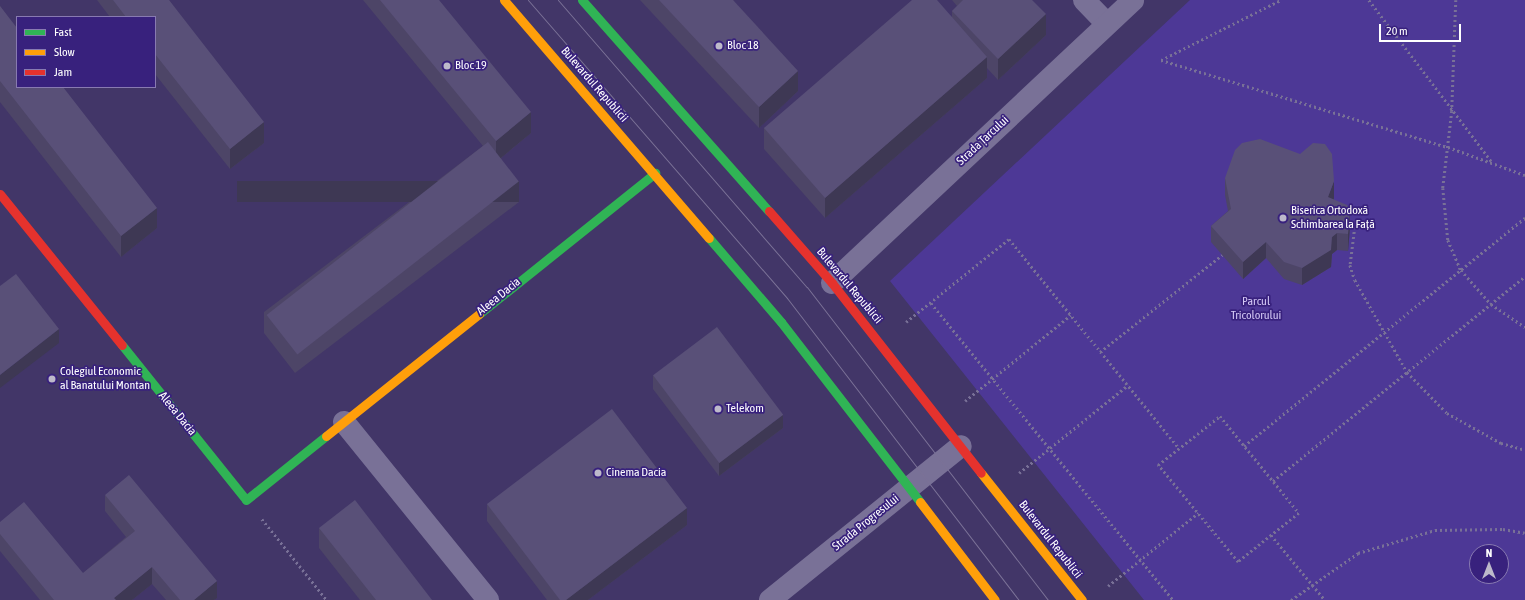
<!DOCTYPE html>
<meta charset="utf-8">
<style>
body{margin:0}
#map{position:relative;width:1525px;height:600px;overflow:hidden;background:#423668;font-family:"Asap Condensed",sans-serif}
div>[style]{position:absolute}
[style*='--x']{left:calc(var(--x)*1px);top:calc(var(--y)*1px);width:calc(var(--w)*1px);rotate:calc(var(--a)*1deg)}
.green>*{inset:0;background:#4d3896}
.path>*{height:2.5px;margin-top:-1.25px;transform-origin:0;background:repeating-linear-gradient(90deg,#797197 0 2px,transparent 0 5px)}
.street>*{height:22px;margin:-11px;padding:0 11px;transform-origin:11px;border-radius:11px;background:#797197}
.fast>*{height:9px;margin:-4.5px;padding:0 4.5px;transform-origin:4.5px;border-radius:4.5px;background:#30b455}
.slow>*{height:9px;margin:-4.5px;padding:0 4.5px;transform-origin:4.5px;border-radius:4.5px;background:#ff9f0a}
.jam>*{height:9px;margin:-4.5px;padding:0 4.5px;transform-origin:4.5px;border-radius:4.5px;background:#e5322d}
.tram>*{height:1px;margin:-0.5px;padding:0 0.5px;transform-origin:0.5px;border-radius:0.5px;background:#7b7297}
.wall>*{inset:0;background:#4d4567}
.shaded-wall>*{inset:0;background:#3e3854;transform-origin:0 0}
.building>*{inset:0;background:#595078;transform-origin:0 0}
.dots>*{width:11px;height:11px;translate:-50% -50%;box-sizing:border-box;border:2px solid #38217d;border-radius:50%}
span{translate:-50% -50%;white-space:nowrap;text-align:center;line-height:1.15;-webkit-text-stroke:3.5px #38217d;paint-order:stroke}
.poi-label{font-size:12px;color:#fff}
.left{translate:0 -50%;text-align:left}
.street-label{font-size:12px;color:#fff}
.park-label{font-size:12px;color:#d3c8f5}
.legend{position:absolute;left:16px;top:16px;width:140px;height:72px;box-sizing:border-box;background:#38217d;border:1px solid #887ab1;margin:0;padding:5px 7px;list-style:none;font-size:12px;color:#fff}
.legend li{display:flex;align-items:center;gap:8px;height:20px}
.legend b{width:20px;border:1px solid #887ab1}
.north{position:absolute;left:1469px;top:544px;width:40px;height:40px;box-sizing:border-box;background:#38217d;border:1px solid #887ab1;border-radius:50%;rotate:0deg;font-size:11px;font-weight:700;line-height:16px;text-align:center;color:#fff}
.north::after{content:'';display:block;margin:auto;width:14px;height:18px;background:#bdb9ca;clip-path:polygon(50% 0,100% 100%,50% 72%,0 100%)}
.scale{position:absolute;left:1379px;top:24px;width:82px;height:18px;box-sizing:border-box;border:2px solid #fff;border-top:0;padding-left:5px;font-size:12px;line-height:14px;white-space:nowrap;color:#fff;-webkit-text-stroke:3px #38217d;paint-order:stroke}
</style>
<div id="map">
<div class="green">
<div style="clip-path:polygon(evenodd,1190px 0,1525px 0,1525px 600px,1144px 600px,890px 281px,1190px 0,1477px 552px,1501px 552px,1501px 576px,1477px 576px,1477px 552px)"></div>
</div>
<div class="path">
<div style="--x:1369;--y:0;--w:203;--a:52.8"></div>
<div style="--x:1456;--y:0;--w:111;--a:92.1"></div>
<div style="--x:1452;--y:111;--w:78;--a:96.7"></div>
<div style="--x:1443;--y:188;--w:52;--a:84.5"></div>
<div style="--x:1448;--y:240;--w:33;--a:67"></div>
<div style="--x:1461;--y:270;--w:45;--a:48.6"></div>
<div style="--x:1491;--y:304;--w:41;--a:34.1"></div>
<div style="--x:1161;--y:60;--w:300;--a:16.9"></div>
<div style="--x:1448;--y:147;--w:82;--a:20"></div>
<div style="--x:1161;--y:60;--w:134;--a:-26.6"></div>
<div style="--x:1355;--y:227;--w:38;--a:97"></div>
<div style="--x:1350;--y:265;--w:16;--a:72"></div>
<div style="--x:1355;--y:280;--w:106;--a:60.5"></div>
<div style="--x:1407;--y:372;--w:57;--a:45.7"></div>
<div style="--x:1447;--y:413;--w:62;--a:29.1"></div>
<div style="--x:1501;--y:443;--w:25;--a:16"></div>
<div style="--x:931;--y:303;--w:383;--a:50.8"></div>
<div style="--x:906;--y:322;--w:132;--a:-38.9"></div>
<div style="--x:1009;--y:239;--w:269;--a:50.9"></div>
<div style="--x:1100;--y:352;--w:156;--a:-38.5"></div>
<div style="--x:965;--y:401;--w:136;--a:-39.1"></div>
<div style="--x:1220;--y:416;--w:125;--a:50.8"></div>
<div style="--x:1299;--y:513;--w:78;--a:141.2"></div>
<div style="--x:1238;--y:562;--w:126;--a:-129.5"></div>
<div style="--x:1158;--y:465;--w:79;--a:-38.3"></div>
<div style="--x:1244;--y:446;--w:362;--a:-39.1"></div>
<div style="--x:1019;--y:473;--w:140;--a:-38.9"></div>
<div style="--x:1273;--y:481;--w:325;--a:-39.1"></div>
<div style="--x:262;--y:519;--w:104;--a:51.3"></div>
<div style="--x:1271;--y:535;--w:85;--a:50.3"></div>
<div style="--x:1108;--y:586;--w:116;--a:-39"></div>
<div style="--x:1291;--y:600;--w:82;--a:-35"></div>
<div style="--x:1358;--y:553;--w:80;--a:-16.6"></div>
<div style="--x:1435;--y:530;--w:68;--a:-0.8"></div>
<div style="--x:1503;--y:529;--w:22;--a:10"></div>
</div>
<div class="street">
<div style="--x:1084;--y:0;--w:33;--a:46"></div>
<div style="--x:832;--y:283;--w:413;--a:-43.2"></div>
<div style="--x:344;--y:422;--w:229;--a:51"></div>
<div style="--x:770;--y:600;--w:245;--a:-38.9"></div>
</div>
<div class="fast">
<div style="--x:582;--y:0;--w:282;--a:48.5"></div>
<div style="--x:709;--y:238;--w:111;--a:49.4"></div>
<div style="--x:781;--y:322;--w:227;--a:52.3"></div>
<div style="--x:479;--y:314;--w:226;--a:-38.7"></div>
<div style="--x:122;--y:345;--w:198;--a:51.3"></div>
<div style="--x:246;--y:500;--w:102;--a:-38.7"></div>
</div>
<div class="slow">
<div style="--x:504;--y:0;--w:314;--a:49.3"></div>
<div style="--x:326;--y:436;--w:196;--a:-38.6"></div>
<div style="--x:981;--y:473;--w:162;--a:51.5"></div>
<div style="--x:920;--y:502;--w:123;--a:52.6"></div>
</div>
<div class="jam">
<div style="--x:0;--y:194;--w:194;--a:51.1"></div>
<div style="--x:769;--y:211;--w:96;--a:48.8"></div>
<div style="--x:832;--y:283;--w:241;--a:51.9"></div>
</div>
<div class="tram">
<div style="--x:528;--y:0;--w:395;--a:49"></div>
<div style="--x:787;--y:298;--w:381;--a:52.5"></div>
<div style="--x:558;--y:0;--w:380;--a:49.1"></div>
<div style="--x:807;--y:287;--w:395;--a:52.4"></div>
</div>
<div class="wall">
<div style="clip-path:polygon(97px 0,169px 0,264px 143px,230px 169px,155px 74px,155px 17px,110px 17px)"></div>
<div style="clip-path:polygon(363px 0,439px 0,531px 133px,501px 158px,519px 202px,295px 373px,264px 333px,264px 312px,483px 146px)"></div>
<div style="clip-path:polygon(640px 0,733px 0,798px 91px,759px 128px)"></div>
<div style="clip-path:polygon(952px 0,1032px 0,1046px 35px,998px 80px,987px 68px,987px 78px,825px 218px,764px 149px,764px 128px,952px 17px,952px 11px,957px 6px)"></div>
<div style="clip-path:polygon(0 6px,157px 228px,121px 257px,0 102px)"></div>
<div style="clip-path:polygon(1300px 154px,1334px 198px,1334px 200px,1350px 227px,1348px 251px,1337px 250px,1332px 254px,1331px 267px,1302px 285px,1284px 279px,1266px 258px,1243px 279px,1211px 242px,1211px 226px,1228px 211px,1225px 195px,1225px 178px)"></div>
<div style="clip-path:polygon(653px 375px,783px 428px,719px 476px,653px 389px)"></div>
<div style="clip-path:polygon(105px 495px,217px 598px,214px 600px,166px 600px,152px 584px,132px 600px,40px 600px,0 551px,0 522px,83px 573px,126px 537px,105px 511px)"></div>
<div style="clip-path:polygon(487px 504px,687px 525px,588px 600px,547px 600px,487px 521px)"></div>
<div style="clip-path:polygon(319px 528px,432px 600px,360px 600px,319px 548px)"></div>
</div>
<div class="shaded-wall">
<div style="clip-path:polygon(1046px 14px,1046px 35px,998px 80px,998px 59px)"></div>
<div style="clip-path:polygon(987px 57px,987px 78px,825px 218px,825px 198px)"></div>
<div style="clip-path:polygon(798px 71px,798px 91px,759px 128px,759px 107px)"></div>
<div style="clip-path:polygon(531px 112px,531px 133px,496px 162px,496px 141px)"></div>
<div style="clip-path:polygon(264px 122px,264px 143px,230px 169px,230px 149px)"></div>
<div style="left:519px;top:181px;width:21px;height:282px;rotate:90deg"></div>
<div style="clip-path:polygon(1334px 181px,1334px 198px,1328px 214px,1328px 197px)"></div>
<div style="clip-path:polygon(157px 208px,157px 228px,121px 257px,121px 236px)"></div>
<div style="clip-path:polygon(1350px 210px,1350px 227px,1348px 251px,1348px 234px)"></div>
<div style="clip-path:polygon(1337px 233px,1337px 250px,1332px 254px,1331px 267px,1302px 285px,1302px 268px,1332px 237px)"></div>
<div style="clip-path:polygon(1266px 242px,1266px 258px,1243px 279px,1243px 262px)"></div>
<div style="clip-path:polygon(59px 329px,59px 343px,0 388px,0 375px)"></div>
<div style="clip-path:polygon(783px 415px,783px 428px,719px 476px,719px 463px)"></div>
<div style="clip-path:polygon(687px 508px,687px 525px,588px 600px,566px 600px)"></div>
<div style="clip-path:polygon(152px 567px,152px 584px,132px 600px,114px 600px,114px 598px)"></div>
<div style="clip-path:polygon(217px 581px,217px 598px,214px 600px,194px 600px)"></div>
</div>
<div class="building">
<div style="clip-path:polygon(113px 0,169px 0,264px 122px,230px 149px,155px 54px,155px 17px,126px 17px)"></div>
<div style="clip-path:polygon(380px 0,439px 0,531px 112px,496px 141px)"></div>
<div style="clip-path:polygon(659px 0,733px 0,798px 71px,759px 107px)"></div>
<div style="clip-path:polygon(912px 0,937px 0,987px 57px,825px 198px,764px 128px)"></div>
<div style="clip-path:polygon(963px 0,1032px 0,1046px 14px,998px 59px,952px 11px)"></div>
<div style="clip-path:polygon(0 6px,17px 28px,17px 87px,63px 87px,157px 208px,121px 236px,0 81px)"></div>
<div style="clip-path:polygon(1260px 139px,1300px 154px,1313px 143px,1325px 144px,1332px 154px,1334px 181px,1328px 197px,1347px 205px,1350px 210px,1348px 234px,1337px 233px,1332px 237px,1331px 250px,1302px 268px,1284px 262px,1266px 242px,1243px 262px,1211px 226px,1231px 209px,1225px 178px,1235px 150px,1242px 143px)"></div>
<div style="left:488px;top:142px;width:50px;height:281px;rotate:52deg"></div>
<div style="clip-path:polygon(16px 274px,59px 329px,0 375px,0 286px)"></div>
<div style="left:717px;top:327px;width:110px;height:80px;rotate:53deg"></div>
<div style="clip-path:polygon(612px 409px,687px 508px,566px 600px,560px 600px,487px 504px)"></div>
<div style="clip-path:polygon(129px 475px,217px 581px,194px 600px,180px 600px,152px 567px,114px 598px,116px 600px,54px 600px,0 534px,0 522px,24px 502px,83px 573px,135px 531px,105px 495px)"></div>
<div style="clip-path:polygon(355px 500px,432px 600px,376px 600px,319px 528px)"></div>
</div>
<div class="dots">
<div style="left:719px;top:46px;background:#bdb9ca"></div>
<div style="left:447px;top:66px;background:#bdb9ca"></div>
<div style="left:1283px;top:218px;background:#bdb9ca"></div>
<div style="left:52px;top:379px;background:#bdb9ca"></div>
<div style="left:718px;top:409px;background:#bdb9ca"></div>
<div style="left:598px;top:473px;background:#bdb9ca"></div>
</div>
<div class="poi-label">
<span class="left" style="left:727px;top:46px">Bloc 18</span>
<span class="left" style="left:455px;top:66px">Bloc 19</span>
<span class="left" style="left:1291px;top:218px">Biserica Ortodoxă<br>Schimbarea la Față</span>
<span class="left" style="left:60px;top:379px">Colegiul Economic<br>al Banatului Montan</span>
<span class="left" style="left:726px;top:409px">Telekom</span>
<span class="left" style="left:606px;top:473px">Cinema Dacia</span>
</div>
<div class="street-label">
<span style="left:594px;top:85px;rotate:49deg">Bulevardul Republicii</span>
<span style="left:983px;top:141px;rotate:-43deg">Strada Țarcului</span>
<span style="left:849px;top:286px;rotate:50deg">Bulevardul Republicii</span>
<span style="left:499px;top:297px;rotate:-39deg">Aleea Dacia</span>
<span style="left:177px;top:414px;rotate:51deg">Aleea Dacia</span>
<span style="left:866px;top:523px;rotate:-39deg">Strada Progresului</span>
<span style="left:1050px;top:540px;rotate:52deg">Bulevardul Republicii</span>
</div>
<div class="park-label">
<span style="left:1256px;top:309px">Parcul<br>Tricolorului</span>
</div>
<ul class="legend">
<li><b style="height:5px;background:#30b455"></b>Fast</li>
<li><b style="height:5px;background:#ff9f0a"></b>Slow</li>
<li><b style="height:5px;background:#e5322d"></b>Jam</li>
</ul>
<div class="north">N</div>
<div class="scale">20 m</div>
</div>
